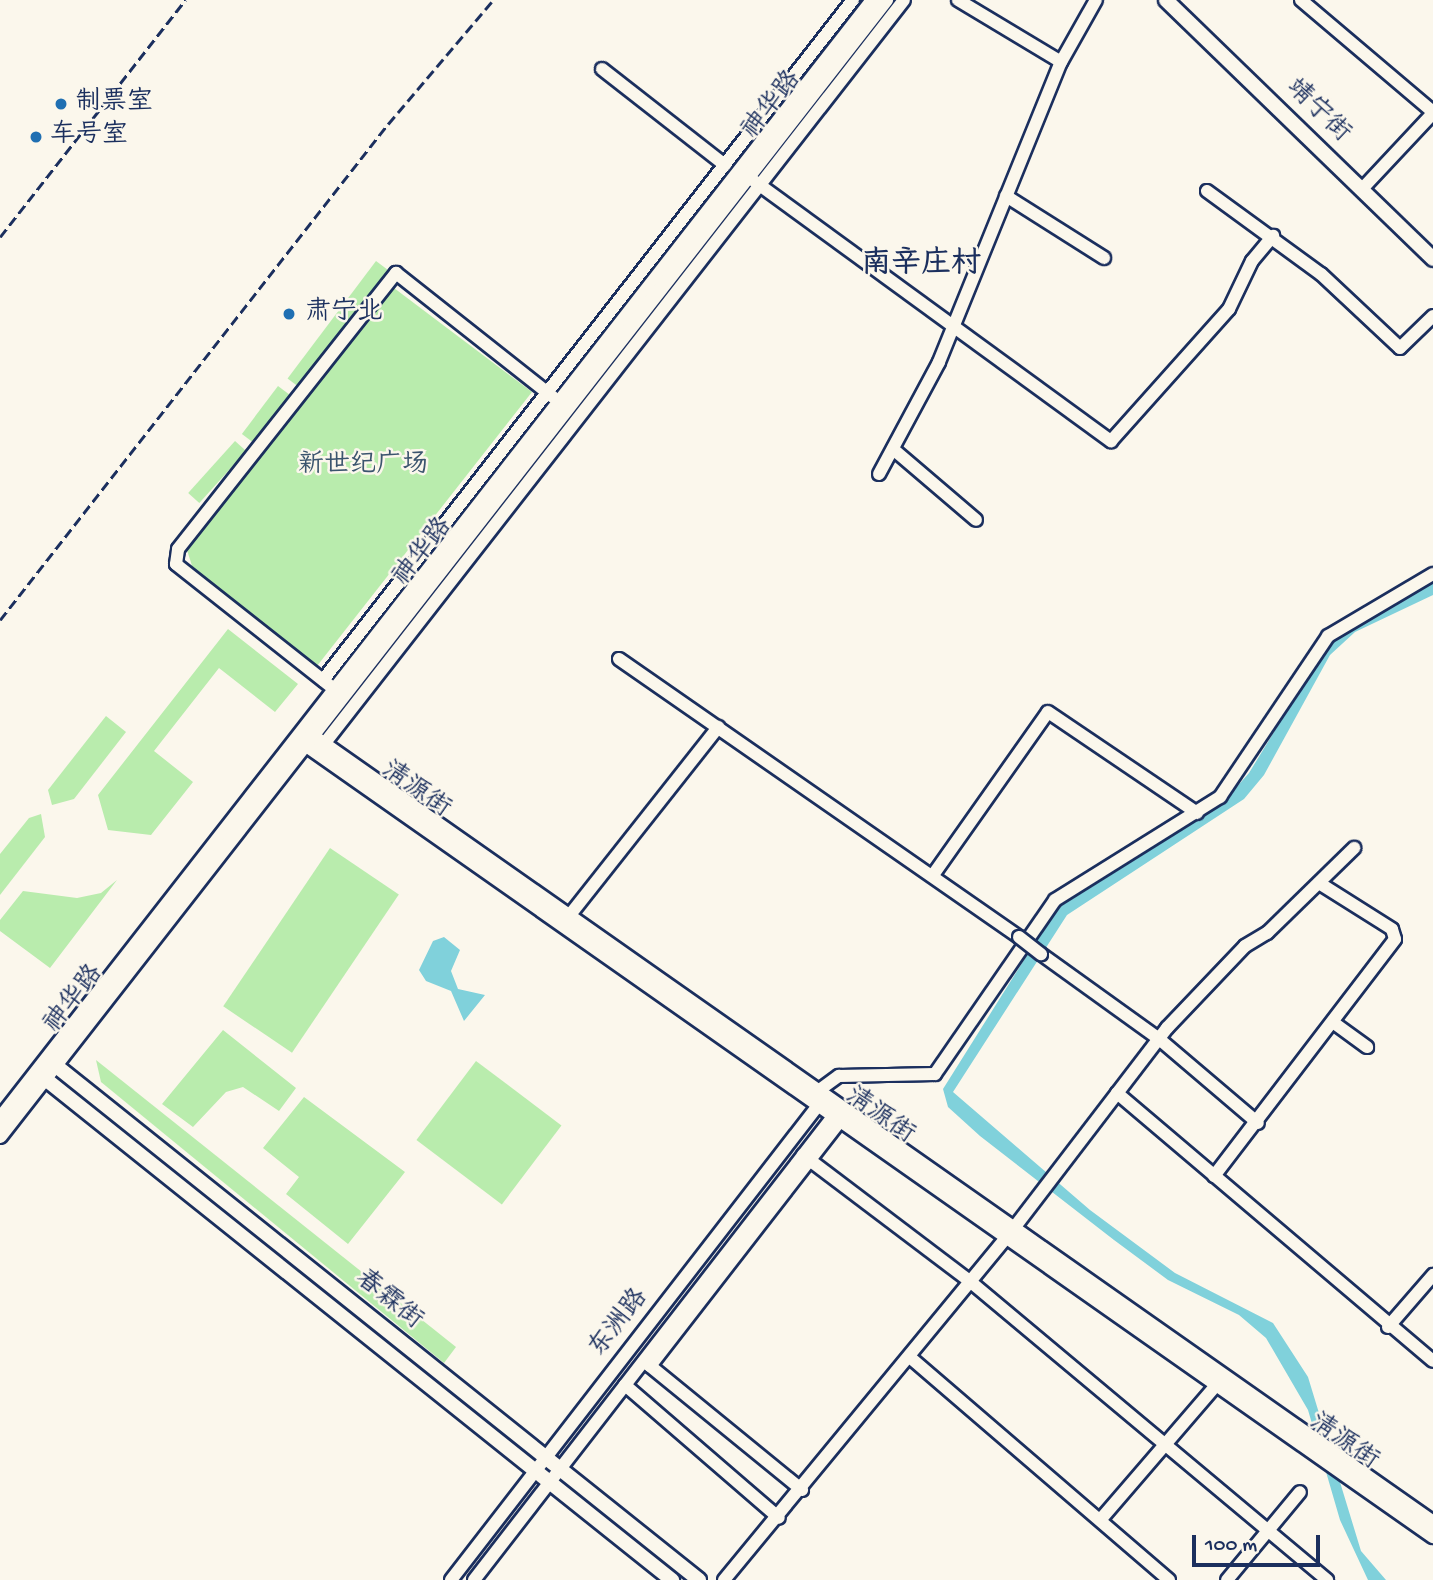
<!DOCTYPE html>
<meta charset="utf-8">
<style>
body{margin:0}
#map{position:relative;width:1433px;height:1580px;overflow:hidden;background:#fbf7ec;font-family:"Gochi Hand","LXGW WenKai TC",sans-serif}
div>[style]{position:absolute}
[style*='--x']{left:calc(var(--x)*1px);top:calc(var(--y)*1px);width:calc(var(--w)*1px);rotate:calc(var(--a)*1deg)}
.green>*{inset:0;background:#b9ecad;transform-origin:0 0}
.water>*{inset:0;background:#80d1db}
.roads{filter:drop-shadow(2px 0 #1b2f5e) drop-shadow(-2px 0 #1b2f5e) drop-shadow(0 2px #1b2f5e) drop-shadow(0 -2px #1b2f5e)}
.minor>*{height:12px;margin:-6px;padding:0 6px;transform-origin:6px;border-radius:6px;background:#fbf7ec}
.major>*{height:14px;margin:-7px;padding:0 7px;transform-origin:7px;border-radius:7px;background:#fbf7ec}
.rail>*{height:2.5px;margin-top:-1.25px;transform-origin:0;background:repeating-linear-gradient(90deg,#1b2f5e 0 10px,transparent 0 15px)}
.bridges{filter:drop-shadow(2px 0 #1b2f5e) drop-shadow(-2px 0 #1b2f5e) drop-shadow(0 2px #1b2f5e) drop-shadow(0 -2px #1b2f5e)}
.minor-bridge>*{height:12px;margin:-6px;padding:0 6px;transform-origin:6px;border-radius:6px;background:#fbf7ec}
.dots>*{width:19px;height:19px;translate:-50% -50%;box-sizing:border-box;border:4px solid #fbf7ec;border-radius:50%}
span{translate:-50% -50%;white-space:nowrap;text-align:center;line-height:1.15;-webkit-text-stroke:5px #fbf7ec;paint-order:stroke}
.poi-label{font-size:26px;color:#1b2f5e}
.left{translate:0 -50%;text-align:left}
.street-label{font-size:26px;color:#1b2f5e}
.park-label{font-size:26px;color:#3b556e}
.quarter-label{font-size:30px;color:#1b2f5e;font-weight:700}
.scale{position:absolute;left:1192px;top:1535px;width:128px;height:32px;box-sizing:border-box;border:4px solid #1b2f5e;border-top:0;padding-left:9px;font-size:21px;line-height:24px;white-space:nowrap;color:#1b2f5e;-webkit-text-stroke:5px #fbf7ec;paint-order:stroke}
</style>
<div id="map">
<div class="green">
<div style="left:376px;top:261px;width:15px;height:147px;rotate:37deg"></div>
<div style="clip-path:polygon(394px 288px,532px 392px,317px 666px,193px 569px,187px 550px)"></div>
<div style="left:278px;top:386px;width:15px;height:60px;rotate:37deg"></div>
<div style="left:235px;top:441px;width:15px;height:70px;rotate:42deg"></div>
<div style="clip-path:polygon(228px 629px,298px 684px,275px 712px,219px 668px,154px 751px,193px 782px,151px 835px,108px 830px,98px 795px)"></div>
<div style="clip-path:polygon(106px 716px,126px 732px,74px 799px,52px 805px,48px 790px)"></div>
<div style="clip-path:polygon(41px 814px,45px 837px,0 895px,0 854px,29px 818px)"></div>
<div style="left:330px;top:848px;width:83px;height:191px;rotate:34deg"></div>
<div style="clip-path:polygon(117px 880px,50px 968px,0 931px,0 920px,23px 891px,77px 898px,101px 893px)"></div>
<div style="clip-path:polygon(223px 1030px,296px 1088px,279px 1111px,243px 1087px,226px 1092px,193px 1127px,162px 1104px)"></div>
<div style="clip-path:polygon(96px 1060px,456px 1347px,444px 1363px,101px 1082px)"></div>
<div style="left:476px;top:1061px;width:107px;height:99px;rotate:37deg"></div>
<div style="clip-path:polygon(304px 1097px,405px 1172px,348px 1244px,286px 1194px,299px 1177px,263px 1148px)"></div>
</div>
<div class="water">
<div style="clip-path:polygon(1433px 577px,1433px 595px,1355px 632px,1330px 655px,1264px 775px,1244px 799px,1067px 915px,953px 1092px,1090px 1210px,1175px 1273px,1273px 1323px,1308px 1377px,1361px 1551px,1386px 1580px,1368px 1580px,1340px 1520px,1308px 1410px,1266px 1338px,1239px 1315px,1168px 1280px,1114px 1240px,980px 1136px,948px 1107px,943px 1089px,1056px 909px,1226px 799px,1249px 773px,1328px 643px)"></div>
<div style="clip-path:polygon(444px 937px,460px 950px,451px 971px,458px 989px,485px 995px,464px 1021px,451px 991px,426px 981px,419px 970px,433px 941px)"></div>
</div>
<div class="roads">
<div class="minor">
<div style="--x:958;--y:0;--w:120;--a:31"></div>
<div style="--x:1301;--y:0;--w:173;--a:40.3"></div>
<div style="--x:602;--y:69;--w:156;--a:38"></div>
<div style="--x:754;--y:181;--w:442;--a:36.1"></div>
<div style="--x:1111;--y:441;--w:177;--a:-48.2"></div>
<div style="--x:1229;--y:309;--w:53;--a:-64.4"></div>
<div style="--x:1252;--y:261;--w:33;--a:-50"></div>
<div style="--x:1362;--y:189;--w:104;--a:-46.9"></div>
<div style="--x:1207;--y:191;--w:141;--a:36.1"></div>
<div style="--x:1321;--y:274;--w:108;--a:43.1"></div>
<div style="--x:1400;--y:348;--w:46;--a:-44.1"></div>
<div style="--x:1006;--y:196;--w:116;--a:32.3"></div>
<div style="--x:893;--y:449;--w:109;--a:40.5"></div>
<div style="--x:879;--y:474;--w:127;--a:-61.8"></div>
<div style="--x:939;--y:362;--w:324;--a:-67.9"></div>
<div style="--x:1061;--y:62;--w:71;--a:-60.6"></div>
<div style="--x:619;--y:659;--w:487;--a:34.8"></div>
<div style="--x:323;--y:680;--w:862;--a:-52.07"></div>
<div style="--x:329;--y:685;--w:195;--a:-141.7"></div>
<div style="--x:176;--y:564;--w:15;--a:-82"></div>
<div style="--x:178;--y:549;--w:352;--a:-51.7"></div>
<div style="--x:396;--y:273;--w:200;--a:38.3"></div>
<div style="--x:324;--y:744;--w:943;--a:-52.06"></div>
<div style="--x:933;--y:875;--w:199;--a:-54.8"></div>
<div style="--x:1048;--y:712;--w:180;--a:34.1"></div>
<div style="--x:569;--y:916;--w:241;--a:-51.7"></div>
<div style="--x:1041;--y:954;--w:144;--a:35.7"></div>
<div style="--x:1158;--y:1038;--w:131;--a:40.4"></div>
<div style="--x:1334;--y:1023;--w:41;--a:36"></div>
<div style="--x:818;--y:1091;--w:26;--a:-36"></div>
<div style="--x:839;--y:1076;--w:96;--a:-1.2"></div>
<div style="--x:935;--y:1074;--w:211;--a:-55.4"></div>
<div style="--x:1055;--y:900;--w:195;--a:-32"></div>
<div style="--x:1220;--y:797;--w:194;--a:-56.1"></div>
<div style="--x:1328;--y:636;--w:122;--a:-30.6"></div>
<div style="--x:1117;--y:1093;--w:414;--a:40.3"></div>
<div style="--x:803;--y:1155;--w:212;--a:37.1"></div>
<div style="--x:972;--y:1283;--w:463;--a:39.9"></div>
<div style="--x:1214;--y:1176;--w:298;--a:-52.6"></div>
<div style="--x:1395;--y:939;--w:10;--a:-107"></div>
<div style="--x:1392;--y:929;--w:86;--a:-147.8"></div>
<div style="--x:1014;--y:1228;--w:252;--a:-52.6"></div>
<div style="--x:1167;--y:1028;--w:113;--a:-46.4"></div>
<div style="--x:1245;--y:946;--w:26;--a:-31"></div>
<div style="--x:1267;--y:933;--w:122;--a:-44.3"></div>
<div style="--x:1388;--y:1327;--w:69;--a:-49.1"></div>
<div style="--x:912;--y:1359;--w:339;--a:40.7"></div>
<div style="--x:644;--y:1361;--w:204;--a:39.2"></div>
<div style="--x:650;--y:1366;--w:311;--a:-52.2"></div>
<div style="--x:625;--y:1385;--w:203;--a:40.8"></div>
<div style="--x:1101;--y:1519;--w:178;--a:-49.3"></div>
<div style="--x:451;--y:1580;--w:608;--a:-52.28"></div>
<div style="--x:474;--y:1580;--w:594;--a:-52.24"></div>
<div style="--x:724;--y:1580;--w:445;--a:-50.5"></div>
<div style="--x:1227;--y:1580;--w:114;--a:-50.3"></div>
</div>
<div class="major">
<div style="--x:1166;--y:0;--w:372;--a:44.1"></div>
<div style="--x:305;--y:731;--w:1378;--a:35.07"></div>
<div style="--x:298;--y:739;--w:1387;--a:35.08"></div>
<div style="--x:50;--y:1061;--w:831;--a:38.65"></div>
<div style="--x:38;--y:1073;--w:812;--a:38.65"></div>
<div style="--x:0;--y:1119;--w:1419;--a:-52.04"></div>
<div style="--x:0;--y:1136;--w:1441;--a:-52.05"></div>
</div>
</div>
<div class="rail">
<div style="--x:0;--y:237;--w:301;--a:-52"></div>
<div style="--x:0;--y:620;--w:630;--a:-51.97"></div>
<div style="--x:388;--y:124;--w:162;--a:-49.7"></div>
</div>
<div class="bridges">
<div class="minor-bridge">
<div style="--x:1019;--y:937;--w:28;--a:38"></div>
</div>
</div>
<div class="dots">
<div style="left:61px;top:104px;background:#1f6fb2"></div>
<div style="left:36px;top:137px;background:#1f6fb2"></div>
<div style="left:289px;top:314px;background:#1f6fb2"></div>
</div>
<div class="poi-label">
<span class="left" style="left:75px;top:104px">制票室</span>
<span class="left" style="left:50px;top:137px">车号室</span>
<span class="left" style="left:305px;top:314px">肃宁北</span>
</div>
<div class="street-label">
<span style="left:773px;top:106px;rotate:-52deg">神华路</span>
<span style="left:1317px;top:112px;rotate:44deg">靖宁街</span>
<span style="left:424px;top:553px;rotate:-52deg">神华路</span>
<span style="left:415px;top:791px;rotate:35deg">清源街</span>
<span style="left:75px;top:1000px;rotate:-52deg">神华路</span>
<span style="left:879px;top:1117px;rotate:35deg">清源街</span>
<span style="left:388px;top:1301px;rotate:39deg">春霖街</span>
<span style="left:620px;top:1324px;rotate:-52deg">东洲路</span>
<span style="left:1343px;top:1443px;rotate:35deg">清源街</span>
</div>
<div class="park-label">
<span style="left:363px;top:467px">新世纪广场</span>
</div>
<div class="quarter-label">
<span style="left:921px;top:266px">南辛庄村</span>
</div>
<div class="scale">100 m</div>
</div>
